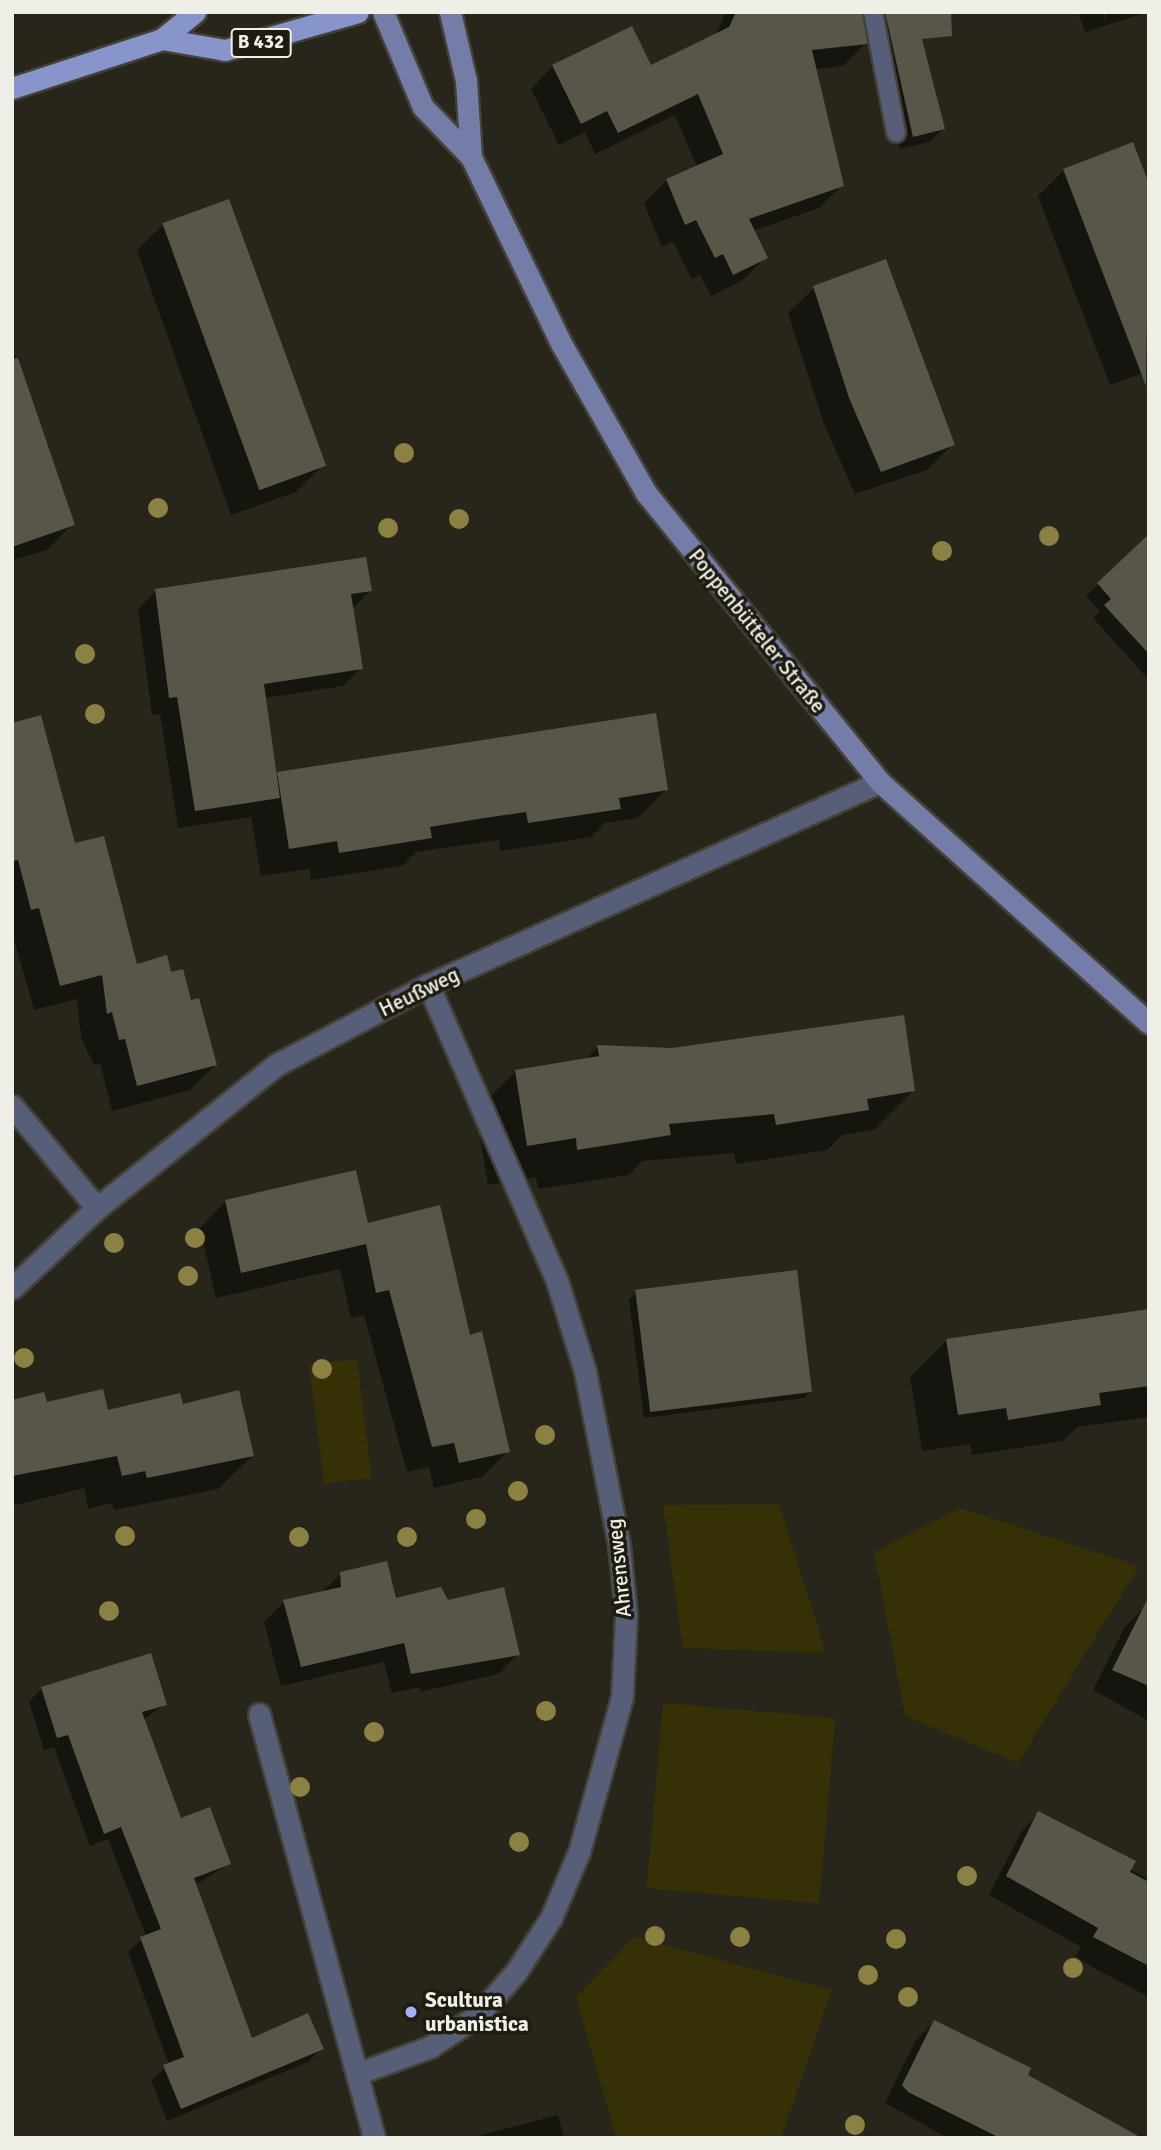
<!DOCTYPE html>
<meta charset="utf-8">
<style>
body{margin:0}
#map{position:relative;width:1161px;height:2150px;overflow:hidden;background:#28261b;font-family:Signika,sans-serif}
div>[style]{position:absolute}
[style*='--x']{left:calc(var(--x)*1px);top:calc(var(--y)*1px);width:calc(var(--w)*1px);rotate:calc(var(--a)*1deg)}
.green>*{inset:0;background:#363006;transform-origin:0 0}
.shadow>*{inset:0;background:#0007}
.building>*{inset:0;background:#585649;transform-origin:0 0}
.roads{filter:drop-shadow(2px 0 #444238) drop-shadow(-2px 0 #444238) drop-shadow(0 2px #444238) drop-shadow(0 -2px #444238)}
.lane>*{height:18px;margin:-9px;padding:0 9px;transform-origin:9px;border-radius:9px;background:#575e78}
.street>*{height:21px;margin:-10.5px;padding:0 10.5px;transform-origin:10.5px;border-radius:10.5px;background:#575e78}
.secondary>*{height:21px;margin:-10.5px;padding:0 10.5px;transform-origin:10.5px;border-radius:10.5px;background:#737da7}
.primary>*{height:21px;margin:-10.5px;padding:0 10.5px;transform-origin:10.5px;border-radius:10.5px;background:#8895cb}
.trees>*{width:20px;height:20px;margin:-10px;border-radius:50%;background:#8b8143}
.dots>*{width:19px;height:19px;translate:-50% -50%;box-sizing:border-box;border:4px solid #1e1c11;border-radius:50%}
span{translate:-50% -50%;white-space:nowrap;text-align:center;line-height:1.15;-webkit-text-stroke:7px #1e1c11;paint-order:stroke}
.shield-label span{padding:2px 5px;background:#1e1c11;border:2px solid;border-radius:5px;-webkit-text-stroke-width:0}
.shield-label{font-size:19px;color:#f0efe7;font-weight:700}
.street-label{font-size:21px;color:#f0efe7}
.poi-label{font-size:21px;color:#f0efe7;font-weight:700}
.left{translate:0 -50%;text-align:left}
.frame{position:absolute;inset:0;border:14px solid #f0efe7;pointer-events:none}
</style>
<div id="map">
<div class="green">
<div style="left:357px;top:1359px;width:120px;height:48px;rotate:83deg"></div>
<div style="clip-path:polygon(779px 1504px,826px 1653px,683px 1648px,663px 1505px)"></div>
<div style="clip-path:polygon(960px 1508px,1139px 1566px,1018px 1763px,905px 1716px,874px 1552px)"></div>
<div style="left:663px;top:1703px;width:173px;height:186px;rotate:5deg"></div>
<div style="clip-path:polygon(634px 1937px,832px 1990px,781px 2138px,616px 2138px,576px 1997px)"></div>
</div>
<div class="shadow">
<div style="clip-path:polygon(12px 12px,29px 12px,12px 15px)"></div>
<div style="clip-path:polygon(726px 12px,837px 12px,866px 43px,843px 66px,815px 69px,842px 185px,819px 208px,753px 231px,766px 257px,743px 280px,711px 296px,700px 275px,692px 279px,673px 242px,662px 247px,644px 203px,667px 180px,697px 167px,675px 115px,595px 154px,585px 132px,559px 145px,531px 89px,553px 66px,650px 67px,715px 36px)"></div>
<div style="clip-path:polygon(877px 12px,914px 12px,943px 129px,929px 142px,900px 149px,869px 20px)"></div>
<div style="clip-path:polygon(1078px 12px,1103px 12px,1106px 22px,1106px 12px,1148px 12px,1085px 32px)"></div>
<div style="clip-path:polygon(1064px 170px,1149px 189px,1149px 371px,1110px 385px,1038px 196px)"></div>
<div style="clip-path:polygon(163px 225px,322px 466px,296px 492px,231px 515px,137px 250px)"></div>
<div style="clip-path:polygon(814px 288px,953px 444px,927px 470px,855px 494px,824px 424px,788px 313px)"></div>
<div style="clip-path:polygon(12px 347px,73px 524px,47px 550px,12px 560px)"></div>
<div style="clip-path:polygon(1136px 549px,1149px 562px,1149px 680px,1093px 618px,1100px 611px,1086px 596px)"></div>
<div style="clip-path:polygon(156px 591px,370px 591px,352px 609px,361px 668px,343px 686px,265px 698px,275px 776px,666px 789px,638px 818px,605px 823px,591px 837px,500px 851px,499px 840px,416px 852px,402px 866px,311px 880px,309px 869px,261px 876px,251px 817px,178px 828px,160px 714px,152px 715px,138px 609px)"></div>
<div style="clip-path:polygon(12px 725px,135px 966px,170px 974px,190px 1002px,215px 1065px,190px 1090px,112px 1111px,100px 1063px,94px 1065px,81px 1038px,77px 999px,34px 1010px,12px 932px)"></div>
<div style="clip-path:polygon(598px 1047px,672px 1050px,914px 1090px,874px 1130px,842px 1135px,827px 1150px,736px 1164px,734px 1153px,642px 1161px,629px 1175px,538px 1189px,536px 1177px,488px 1185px,476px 1111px,516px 1071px,585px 1060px)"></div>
<div style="clip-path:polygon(354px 1172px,367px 1225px,508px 1451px,482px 1477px,434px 1488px,429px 1467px,407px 1472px,364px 1315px,351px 1318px,340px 1269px,216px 1298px,200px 1228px,225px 1202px)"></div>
<div style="clip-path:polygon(636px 1293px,810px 1391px,804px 1398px,644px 1418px,629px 1299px)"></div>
<div style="clip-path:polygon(1149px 1310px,1149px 1417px,1077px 1427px,1063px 1441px,972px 1455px,970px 1444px,922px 1451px,910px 1377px,947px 1340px)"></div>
<div style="clip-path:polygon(12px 1402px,107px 1412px,181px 1406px,252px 1456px,218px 1489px,114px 1510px,112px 1503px,88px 1509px,84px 1488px,12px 1506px)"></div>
<div style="clip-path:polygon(341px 1574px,395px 1600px,518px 1654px,498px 1674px,420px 1692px,419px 1687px,392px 1693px,384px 1662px,281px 1686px,264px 1622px,284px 1602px,321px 1593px)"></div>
<div style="clip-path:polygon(1145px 1607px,1149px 1609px,1149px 1721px,1093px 1690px,1125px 1627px)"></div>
<div style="clip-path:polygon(42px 1688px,165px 1704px,143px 1720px,180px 1820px,229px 1864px,195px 1885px,251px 2041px,321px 2049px,308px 2062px,167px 2121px,151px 2080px,169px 2065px,128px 1952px,146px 1936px,108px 1839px,90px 1846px,54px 1747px,44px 1750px,29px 1702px)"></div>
<div style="clip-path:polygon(1039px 1814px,1149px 1880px,1149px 1997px,1092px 1967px,1076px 1956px,1081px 1947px,989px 1895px,1021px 1832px)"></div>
<div style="clip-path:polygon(934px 2022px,1071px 2104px,1144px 2138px,948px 2138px,885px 2103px,916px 2040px)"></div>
<div style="clip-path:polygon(558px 2115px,564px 2138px,470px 2138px)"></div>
</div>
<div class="building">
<div style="clip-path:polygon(736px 12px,862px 12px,868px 44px,812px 50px,844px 186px,749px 219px,768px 258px,733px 275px,723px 254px,715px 258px,696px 220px,685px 225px,666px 179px,723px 154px,698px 94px,618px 133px,607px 111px,581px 124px,552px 65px,632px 26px,651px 65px,729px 27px)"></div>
<div style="clip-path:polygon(885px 12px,951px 12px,952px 36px,922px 39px,945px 129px,913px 137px)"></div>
<div style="clip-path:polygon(1133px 142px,1149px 184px,1146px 386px,1063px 169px)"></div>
<div style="left:229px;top:199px;width:284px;height:71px;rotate:70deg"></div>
<div style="clip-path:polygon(886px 259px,955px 445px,881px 472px,849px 398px,813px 286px)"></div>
<div style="clip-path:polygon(18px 358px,75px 525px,12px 547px,12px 359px)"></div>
<div style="clip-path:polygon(1149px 534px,1149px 654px,1104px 605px,1111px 599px,1097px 583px)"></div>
<div style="clip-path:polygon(366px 557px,372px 591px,351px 594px,363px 669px,264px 684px,280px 798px,195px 811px,177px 697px,169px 698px,155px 589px)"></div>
<div style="clip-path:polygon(656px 713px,668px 790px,619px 798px,621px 809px,528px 823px,526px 812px,478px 819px,430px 827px,432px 838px,339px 853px,337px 841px,289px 849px,277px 772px)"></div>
<div style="clip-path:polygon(41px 715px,75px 843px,104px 836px,137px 964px,167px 955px,171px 972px,183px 969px,191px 1000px,199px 998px,217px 1065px,137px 1086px,125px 1039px,119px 1040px,112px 1012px,107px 1014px,102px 975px,60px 986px,39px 908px,31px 910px,18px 860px,12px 861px,12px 723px)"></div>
<div style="clip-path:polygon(904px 1015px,915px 1091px,867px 1099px,869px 1110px,776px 1125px,774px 1114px,669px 1124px,671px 1135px,577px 1150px,576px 1138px,527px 1146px,515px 1070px,599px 1056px,597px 1045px,672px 1048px)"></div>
<div style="clip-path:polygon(356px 1170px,368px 1223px,440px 1205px,470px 1335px,482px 1331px,510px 1452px,459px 1463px,454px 1443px,432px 1447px,389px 1290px,376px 1293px,366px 1244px,241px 1273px,225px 1200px)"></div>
<div style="left:797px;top:1270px;width:123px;height:163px;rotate:83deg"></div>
<div style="clip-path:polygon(1149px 1309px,1149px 1386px,1099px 1393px,1101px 1405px,1008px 1420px,1006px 1408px,958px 1415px,946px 1339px)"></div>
<div style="clip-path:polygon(103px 1389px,108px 1410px,180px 1393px,183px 1404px,239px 1390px,254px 1456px,147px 1478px,145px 1471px,122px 1476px,117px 1456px,12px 1476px,12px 1400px,44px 1392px,47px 1402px)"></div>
<div style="clip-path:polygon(387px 1561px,396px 1598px,441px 1587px,448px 1600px,504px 1587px,520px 1655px,411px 1674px,404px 1643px,301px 1667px,283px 1600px,341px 1587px,340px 1572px)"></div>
<div style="clip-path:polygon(1149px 1596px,1149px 1686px,1112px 1670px)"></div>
<div style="clip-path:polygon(151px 1653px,167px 1705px,142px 1712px,181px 1818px,210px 1807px,231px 1864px,194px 1878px,252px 2038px,308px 2013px,324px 2049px,181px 2109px,163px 2065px,184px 2057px,140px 1937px,161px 1929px,121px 1827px,104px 1834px,68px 1735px,57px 1738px,41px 1687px)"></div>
<div style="clip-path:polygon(1038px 1811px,1136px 1861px,1130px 1872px,1149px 1882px,1149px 1966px,1093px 1937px,1098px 1928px,1006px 1876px)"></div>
<div style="clip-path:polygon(934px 2020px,1031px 2068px,1028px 2075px,1142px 2138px,1000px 2138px,908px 2092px,902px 2085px)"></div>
</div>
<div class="roads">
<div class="lane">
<div style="--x:873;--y:12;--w:123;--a:79.2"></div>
</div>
<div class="street">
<div style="--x:12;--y:1106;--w:133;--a:50.2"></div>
<div style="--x:12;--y:1288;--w:117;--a:-43.3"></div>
<div style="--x:97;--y:1208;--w:229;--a:-38.6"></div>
<div style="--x:276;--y:1065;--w:172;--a:-27.8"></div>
<div style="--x:428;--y:985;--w:495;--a:-24.2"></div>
<div style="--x:259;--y:1714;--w:439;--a:74.8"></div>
<div style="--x:359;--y:2073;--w:76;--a:-20.1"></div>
<div style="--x:430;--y:2047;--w:58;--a:-33.7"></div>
<div style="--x:478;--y:2015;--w:57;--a:-48.5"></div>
<div style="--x:516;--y:1972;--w:64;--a:-57.1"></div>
<div style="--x:551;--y:1918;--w:72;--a:-67"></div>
<div style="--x:579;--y:1852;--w:161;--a:-74.5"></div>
<div style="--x:622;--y:1697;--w:83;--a:-87.2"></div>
<div style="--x:626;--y:1614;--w:69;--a:-95.8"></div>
<div style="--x:619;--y:1545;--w:177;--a:-101.1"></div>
<div style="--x:585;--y:1371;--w:94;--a:-107.3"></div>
<div style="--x:557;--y:1281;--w:323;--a:-113.5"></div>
</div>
<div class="secondary">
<div style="--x:383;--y:12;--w:103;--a:67.2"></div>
<div style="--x:423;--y:107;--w:69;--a:46.2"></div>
<div style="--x:471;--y:157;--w:209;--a:64.2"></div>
<div style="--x:562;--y:345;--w:170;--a:60.4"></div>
<div style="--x:646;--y:493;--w:372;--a:51"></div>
<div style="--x:880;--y:782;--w:361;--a:41.9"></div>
<div style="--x:450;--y:12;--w:71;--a:76.9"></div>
<div style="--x:466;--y:81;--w:76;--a:86.2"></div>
</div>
<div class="primary">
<div style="--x:162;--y:39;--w:64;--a:9.9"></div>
<div style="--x:225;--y:50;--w:138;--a:-15.9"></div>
<div style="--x:12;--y:88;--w:158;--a:-18.1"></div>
<div style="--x:162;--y:39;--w:43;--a:-39.3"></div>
</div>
</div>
<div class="trees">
<div style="left:404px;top:453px"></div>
<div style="left:158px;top:508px"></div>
<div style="left:459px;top:519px"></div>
<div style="left:388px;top:528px"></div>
<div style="left:1049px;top:536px"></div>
<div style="left:942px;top:551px"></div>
<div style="left:85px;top:654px"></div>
<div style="left:95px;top:714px"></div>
<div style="left:195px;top:1238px"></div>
<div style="left:114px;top:1243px"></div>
<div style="left:188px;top:1276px"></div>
<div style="left:24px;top:1358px"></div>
<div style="left:322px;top:1369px"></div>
<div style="left:545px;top:1435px"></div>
<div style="left:518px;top:1491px"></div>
<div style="left:476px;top:1519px"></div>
<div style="left:125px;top:1536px"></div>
<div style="left:299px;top:1537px"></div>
<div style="left:407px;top:1537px"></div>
<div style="left:109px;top:1611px"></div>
<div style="left:546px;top:1711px"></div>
<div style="left:374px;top:1732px"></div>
<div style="left:300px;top:1787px"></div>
<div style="left:519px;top:1842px"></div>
<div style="left:967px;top:1876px"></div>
<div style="left:655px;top:1936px"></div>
<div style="left:740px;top:1937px"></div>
<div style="left:896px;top:1939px"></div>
<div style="left:1073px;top:1968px"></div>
<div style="left:868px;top:1975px"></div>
<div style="left:908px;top:1997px"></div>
<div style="left:855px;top:2125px"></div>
</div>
<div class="dots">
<div style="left:411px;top:2012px;background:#a1b2fd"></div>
</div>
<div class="shield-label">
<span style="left:261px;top:43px">B 432</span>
</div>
<div class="street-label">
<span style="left:757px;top:631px;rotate:51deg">Poppenbütteler Straße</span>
<span style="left:419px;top:992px;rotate:-26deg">Heußweg</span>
<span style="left:619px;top:1568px;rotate:-96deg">Ahrensweg</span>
</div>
<div class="poi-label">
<span class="left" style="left:425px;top:2012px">Scultura<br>urbanistica</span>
</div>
<div class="frame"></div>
</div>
